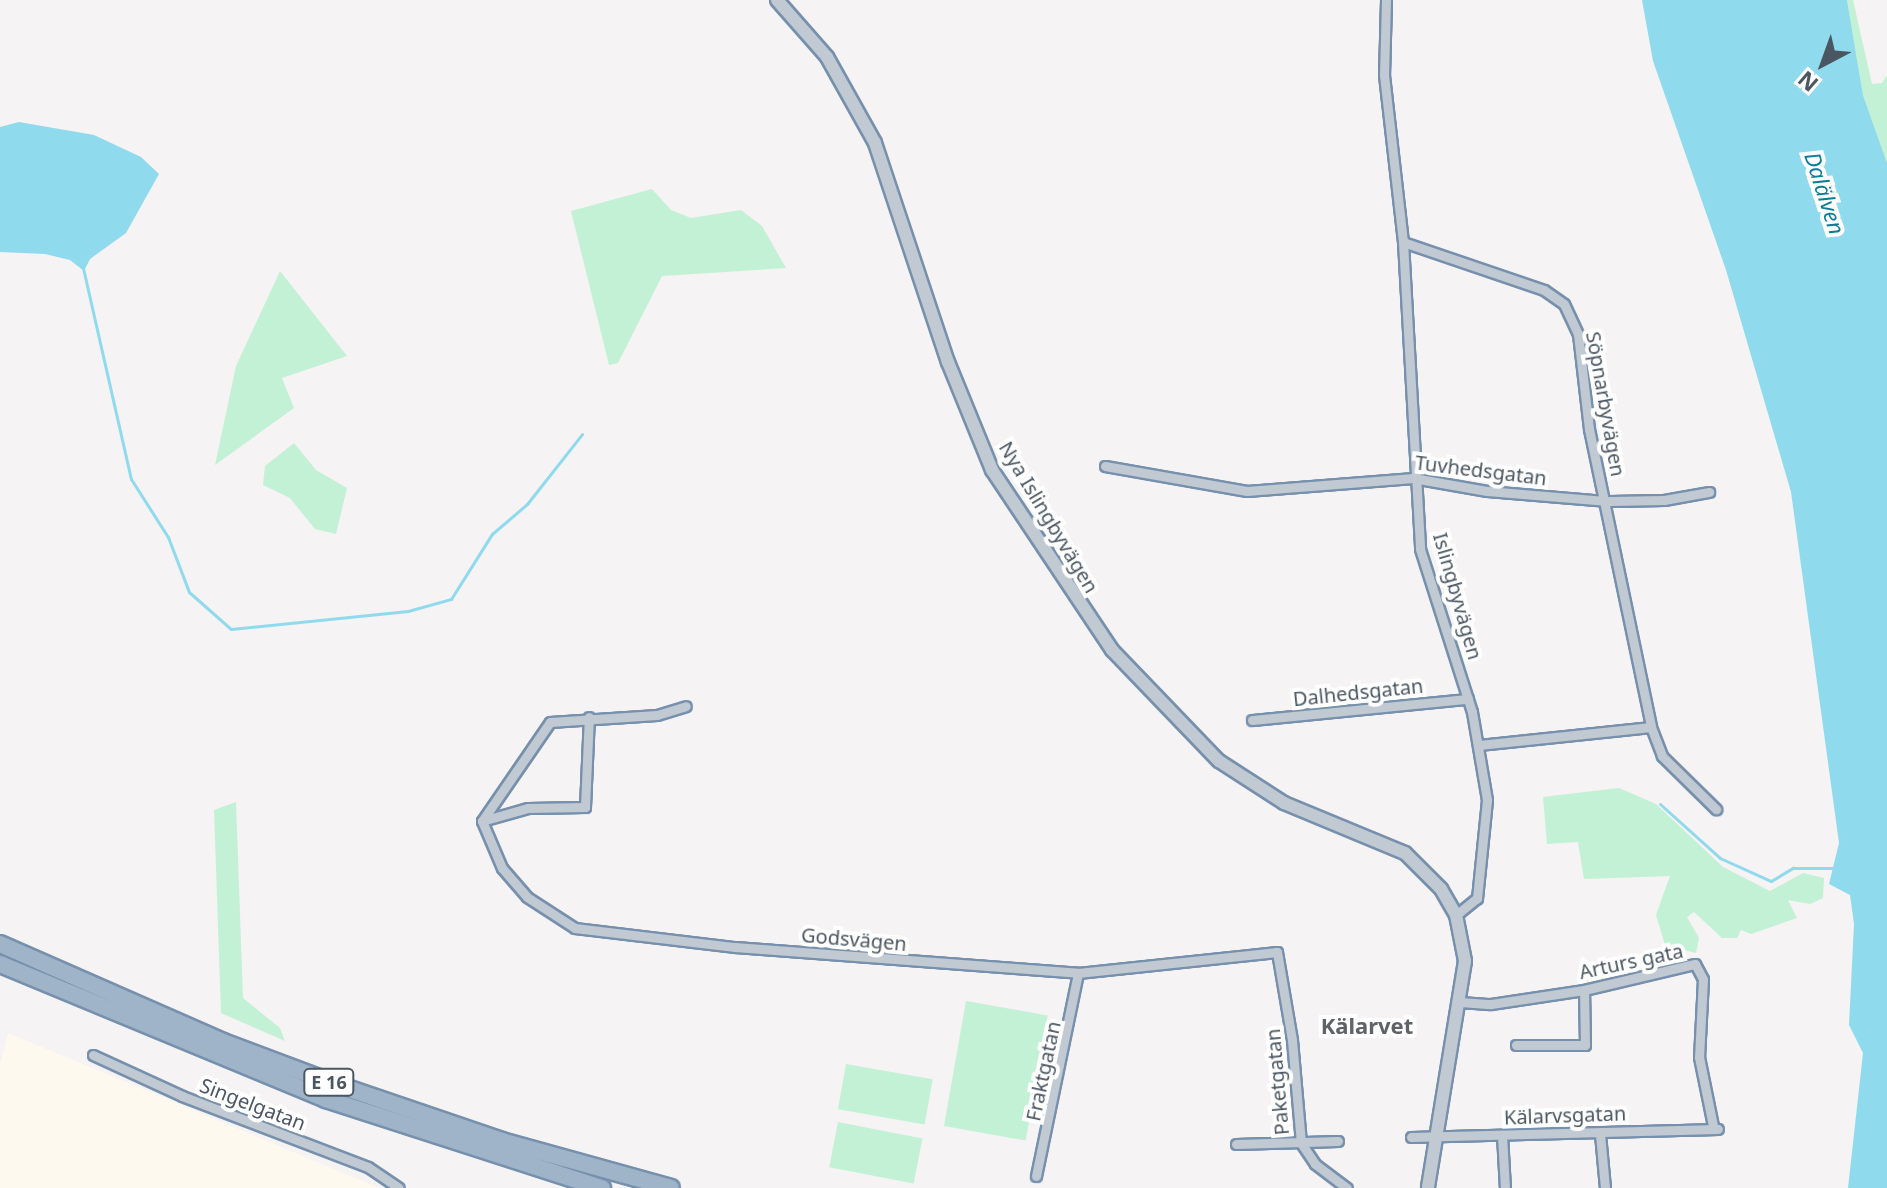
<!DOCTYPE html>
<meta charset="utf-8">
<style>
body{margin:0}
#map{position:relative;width:1887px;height:1188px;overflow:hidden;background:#f5f3f3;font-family:"Noto Sans",sans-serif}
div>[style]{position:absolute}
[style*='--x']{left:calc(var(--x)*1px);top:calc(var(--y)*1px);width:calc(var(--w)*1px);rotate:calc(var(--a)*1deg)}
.commercial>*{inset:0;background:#fdf9ef}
.green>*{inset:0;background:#c3f1d5;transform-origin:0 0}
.water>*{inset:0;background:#90daee}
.stream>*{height:3px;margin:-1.5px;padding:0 1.5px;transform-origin:1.5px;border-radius:1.5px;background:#90daee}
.roads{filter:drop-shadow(2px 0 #7690ad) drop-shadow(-2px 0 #7690ad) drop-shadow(0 2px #7690ad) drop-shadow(0 -2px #7690ad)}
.minor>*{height:9px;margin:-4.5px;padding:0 4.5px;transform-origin:4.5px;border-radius:4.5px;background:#c1cad2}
.tertiary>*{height:12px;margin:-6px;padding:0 6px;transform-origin:6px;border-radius:6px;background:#c1cad2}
.trunk>*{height:16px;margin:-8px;padding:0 8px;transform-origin:8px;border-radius:8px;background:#9fb4c9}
span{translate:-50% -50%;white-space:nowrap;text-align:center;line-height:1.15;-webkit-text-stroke:8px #fff;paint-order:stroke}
.shield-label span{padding:2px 6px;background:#fff;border:2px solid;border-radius:6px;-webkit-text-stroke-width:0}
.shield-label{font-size:18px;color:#4a5661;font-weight:700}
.street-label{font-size:20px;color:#4a5661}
.water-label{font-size:22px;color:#0c7c9b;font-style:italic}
.neighbourhood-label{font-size:22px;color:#5f6368;font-weight:700}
.north{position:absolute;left:1783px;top:24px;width:80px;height:80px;-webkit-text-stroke:6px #fff;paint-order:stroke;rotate:221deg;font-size:22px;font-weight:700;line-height:32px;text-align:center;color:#4a5661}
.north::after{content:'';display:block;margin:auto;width:28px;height:36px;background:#4a5661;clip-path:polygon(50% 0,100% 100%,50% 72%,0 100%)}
</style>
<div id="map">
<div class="commercial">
<div style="clip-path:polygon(8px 1033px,160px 1096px,379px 1188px,0 1188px,0 1064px)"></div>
</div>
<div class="green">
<div style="clip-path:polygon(1847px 0,1853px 0,1872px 84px,1882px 83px,1887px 75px,1887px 163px,1863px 95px)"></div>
<div style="clip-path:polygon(652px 189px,671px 210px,691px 218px,741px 210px,762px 226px,786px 268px,662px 276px,618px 363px,609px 365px,571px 211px)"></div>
<div style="clip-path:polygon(280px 271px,347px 356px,282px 378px,294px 408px,215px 465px,236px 366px)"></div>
<div style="clip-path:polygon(294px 443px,316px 470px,347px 488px,336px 534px,315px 529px,290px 498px,263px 485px,265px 466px)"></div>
<div style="clip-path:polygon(1619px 788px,1656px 804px,1723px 867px,1770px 891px,1803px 873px,1824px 878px,1823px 898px,1810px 904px,1788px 900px,1797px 918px,1751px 934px,1741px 930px,1737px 938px,1722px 938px,1694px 912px,1687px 917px,1699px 938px,1696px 953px,1665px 945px,1656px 915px,1670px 876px,1584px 879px,1578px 842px,1547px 844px,1543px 797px)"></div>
<div style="clip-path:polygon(236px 802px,243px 998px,280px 1028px,285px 1041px,221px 1013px,214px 810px)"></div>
<div style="left:966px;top:1001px;width:83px;height:127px;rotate:10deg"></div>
<div style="left:846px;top:1064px;width:88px;height:46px;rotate:10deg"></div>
<div style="left:838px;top:1122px;width:86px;height:46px;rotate:11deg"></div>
</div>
<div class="water">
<div style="clip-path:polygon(1642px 0,1847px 0,1863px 95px,1887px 163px,1887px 1188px,1848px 1188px,1863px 1053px,1849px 1025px,1854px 924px,1850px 895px,1829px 884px,1839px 843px,1791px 492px,1726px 270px,1653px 61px)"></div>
<div style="clip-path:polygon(19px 122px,94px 135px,141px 157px,159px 174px,126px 233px,90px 259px,84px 271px,70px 260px,45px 254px,0 252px,0 127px)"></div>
</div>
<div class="stream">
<div style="--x:83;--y:268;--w:216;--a:77.2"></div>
<div style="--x:131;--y:479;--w:69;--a:57.5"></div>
<div style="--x:168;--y:537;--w:59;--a:69.1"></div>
<div style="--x:189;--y:592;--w:56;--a:41.4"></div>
<div style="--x:231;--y:629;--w:178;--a:-5.8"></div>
<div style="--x:408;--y:611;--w:45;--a:-15.6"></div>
<div style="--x:451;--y:599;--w:77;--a:-57.8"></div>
<div style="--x:492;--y:534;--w:46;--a:-40.6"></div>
<div style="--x:527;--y:504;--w:89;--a:-51.8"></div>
<div style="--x:1660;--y:804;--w:81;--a:42"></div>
<div style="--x:1720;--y:858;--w:56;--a:24.3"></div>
<div style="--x:1771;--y:881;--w:26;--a:-31"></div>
<div style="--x:1793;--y:868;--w:41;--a:0"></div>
</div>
<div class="roads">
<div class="minor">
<div style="--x:1386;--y:0;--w:75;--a:91.5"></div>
<div style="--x:1384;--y:75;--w:168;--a:83.5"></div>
<div style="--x:1403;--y:242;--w:307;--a:86.8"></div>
<div style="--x:1420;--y:549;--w:171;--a:72.3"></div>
<div style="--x:1472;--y:712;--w:89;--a:80.3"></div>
<div style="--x:1487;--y:800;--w:99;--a:95.8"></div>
<div style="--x:1477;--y:898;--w:27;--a:141"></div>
<div style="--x:1403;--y:242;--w:149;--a:18.8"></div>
<div style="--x:1544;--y:290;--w:24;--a:35"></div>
<div style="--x:1564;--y:304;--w:33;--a:65"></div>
<div style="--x:1578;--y:334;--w:96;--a:83.4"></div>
<div style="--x:1589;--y:429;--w:304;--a:78.2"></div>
<div style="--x:1651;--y:727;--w:173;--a:174"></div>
<div style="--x:1105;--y:466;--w:144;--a:10"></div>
<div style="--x:1247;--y:491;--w:167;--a:-4.5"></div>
<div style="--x:1413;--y:478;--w:75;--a:10"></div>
<div style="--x:1487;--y:491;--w:118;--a:4.8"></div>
<div style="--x:1605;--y:501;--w:59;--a:-1"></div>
<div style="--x:1664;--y:500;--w:46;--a:-10.1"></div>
<div style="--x:1252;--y:720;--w:217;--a:-5.6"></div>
<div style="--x:1651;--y:727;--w:31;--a:69"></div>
<div style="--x:1662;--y:756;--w:76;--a:44.5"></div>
<div style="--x:482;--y:821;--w:51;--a:66.9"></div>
<div style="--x:502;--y:868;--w:38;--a:49"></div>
<div style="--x:527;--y:897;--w:57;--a:32.9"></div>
<div style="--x:575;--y:928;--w:161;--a:6.8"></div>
<div style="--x:735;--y:947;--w:344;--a:4.3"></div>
<div style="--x:1078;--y:973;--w:200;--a:-6"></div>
<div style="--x:1277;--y:952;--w:89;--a:80.3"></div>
<div style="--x:1292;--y:1040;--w:103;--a:85"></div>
<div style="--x:1301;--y:1143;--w:25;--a:56"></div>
<div style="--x:1315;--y:1164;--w:40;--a:37"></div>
<div style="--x:482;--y:821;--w:120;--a:-55.5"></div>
<div style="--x:550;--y:722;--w:107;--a:-3.7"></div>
<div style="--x:657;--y:715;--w:30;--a:-17"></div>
<div style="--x:482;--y:821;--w:48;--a:-15.8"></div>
<div style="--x:528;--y:808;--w:57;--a:-1"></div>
<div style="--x:585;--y:807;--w:90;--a:-87.5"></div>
<div style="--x:1460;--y:1002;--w:31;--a:4"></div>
<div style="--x:1491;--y:1004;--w:94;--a:-8.6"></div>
<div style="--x:1584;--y:990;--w:114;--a:-13.2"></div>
<div style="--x:1695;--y:964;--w:17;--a:62"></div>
<div style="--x:1703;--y:979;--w:78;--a:92.9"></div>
<div style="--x:1699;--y:1057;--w:70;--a:78.5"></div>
<div style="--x:1516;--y:1045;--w:69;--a:0"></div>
<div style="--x:1585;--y:1045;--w:55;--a:-91"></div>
<div style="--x:93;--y:1055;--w:98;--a:24.7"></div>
<div style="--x:182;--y:1096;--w:199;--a:20.9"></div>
<div style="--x:368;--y:1167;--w:37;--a:34"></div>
<div style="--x:1600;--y:1134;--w:54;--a:84.7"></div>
<div style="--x:1502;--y:1135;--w:53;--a:86.8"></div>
<div style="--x:1411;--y:1137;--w:307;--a:-1.5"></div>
<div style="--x:1236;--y:1144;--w:102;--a:-1.7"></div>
<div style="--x:1036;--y:1176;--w:207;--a:-78.3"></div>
</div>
<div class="tertiary">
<div style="--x:777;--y:0;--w:76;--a:48.7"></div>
<div style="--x:827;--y:57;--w:98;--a:60.8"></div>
<div style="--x:875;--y:143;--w:231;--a:71.6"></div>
<div style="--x:948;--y:362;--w:117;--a:67.8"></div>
<div style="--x:992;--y:470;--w:216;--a:56.3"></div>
<div style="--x:1112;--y:650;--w:154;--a:46.1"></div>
<div style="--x:1219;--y:761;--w:77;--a:32.9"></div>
<div style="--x:1284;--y:803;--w:131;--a:22.5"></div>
<div style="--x:1405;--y:853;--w:51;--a:45"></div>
<div style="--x:1441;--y:889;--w:30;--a:60"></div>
<div style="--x:1456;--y:915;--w:47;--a:78.9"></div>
<div style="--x:1465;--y:961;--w:230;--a:99.3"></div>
</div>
<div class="trunk">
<div style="--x:0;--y:944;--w:244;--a:23.7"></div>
<div style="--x:223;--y:1042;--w:116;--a:20.6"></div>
<div style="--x:332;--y:1083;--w:180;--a:18.8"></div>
<div style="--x:502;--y:1141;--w:175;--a:15.5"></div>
<div style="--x:0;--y:964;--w:353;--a:22.5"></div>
<div style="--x:326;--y:1099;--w:290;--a:17.9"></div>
</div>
</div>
<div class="shield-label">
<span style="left:329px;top:1082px">E 16</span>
</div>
<div class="street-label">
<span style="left:1606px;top:404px;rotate:80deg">Söpnarbyvägen</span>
<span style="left:1481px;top:470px;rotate:7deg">Tuvhedsgatan</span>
<span style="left:1049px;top:517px;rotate:59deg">Nya Islingbyvägen</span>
<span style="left:1458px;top:596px;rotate:74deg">Islingbyvägen</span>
<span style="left:1358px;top:692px;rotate:-6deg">Dalhedsgatan</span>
<span style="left:854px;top:939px;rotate:5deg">Godsvägen</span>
<span style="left:1631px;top:961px;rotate:-12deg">Arturs gata</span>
<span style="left:1043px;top:1071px;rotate:-78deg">Fraktgatan</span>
<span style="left:1277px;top:1082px;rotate:-95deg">Paketgatan</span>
<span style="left:253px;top:1104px;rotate:21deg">Singelgatan</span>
<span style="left:1565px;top:1115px;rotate:-2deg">Kälarvsgatan</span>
</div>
<div class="water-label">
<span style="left:1825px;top:193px;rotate:72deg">Dalälven</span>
</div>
<div class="neighbourhood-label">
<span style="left:1367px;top:1026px">Kälarvet</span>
</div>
<div class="north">N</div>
</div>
